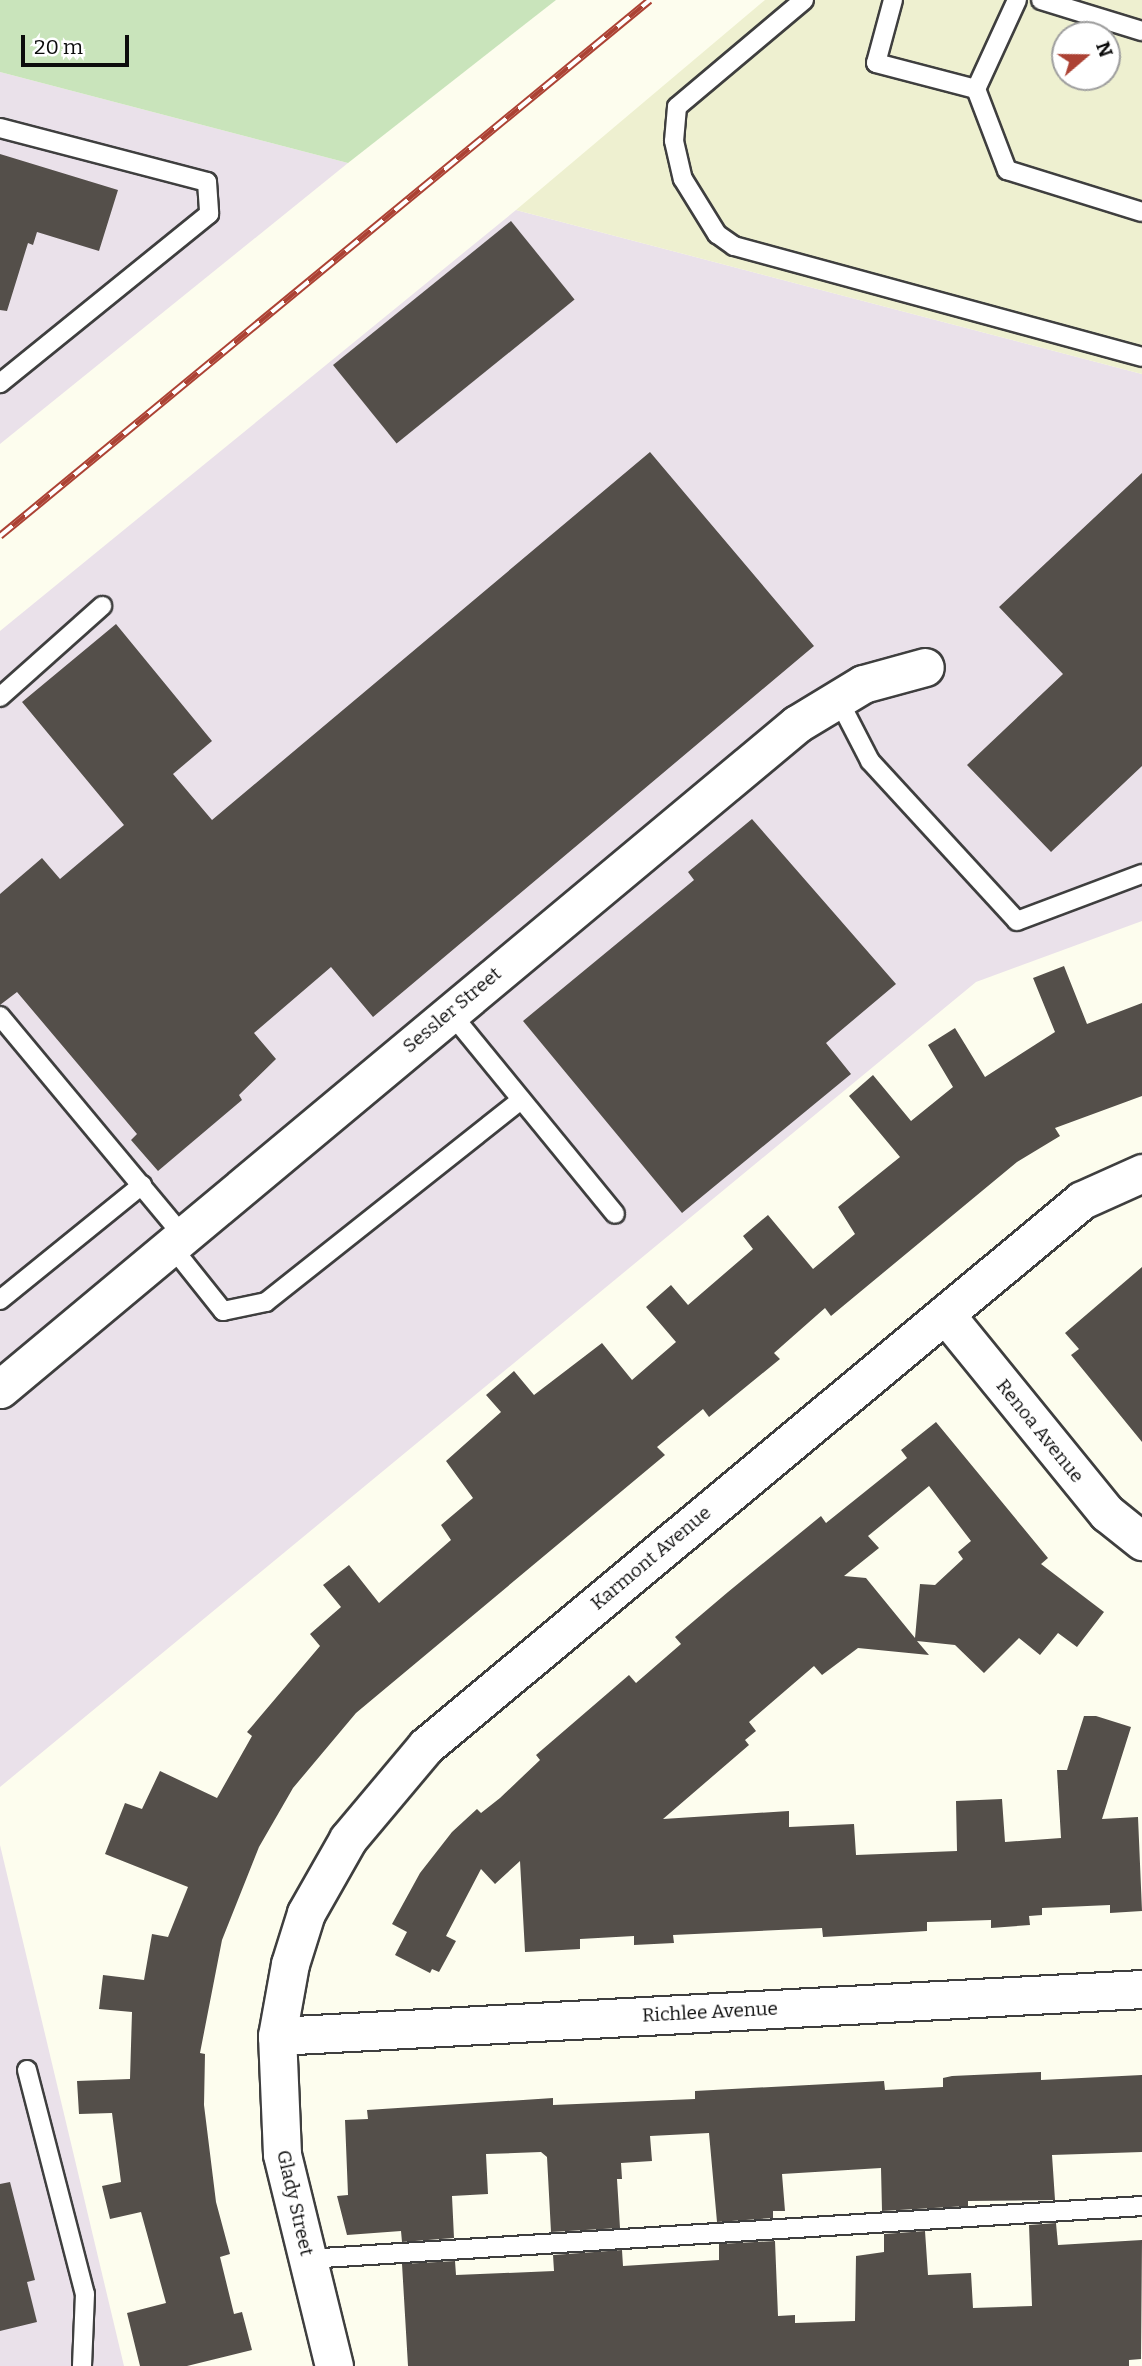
<!DOCTYPE html>
<style>
body{margin:0}
#map{position:relative;width:1142px;height:2366px;overflow:hidden;background:#fdfdee;font-family:Bitter,serif}
div>[style]{position:absolute}
[style*='--x']{left:calc(var(--x)*1px);top:calc(var(--y)*1px);width:calc(var(--w)*1px);rotate:calc(var(--a)*1deg)}
.industrial>*{inset:0;background:#eae1ea}
.farmland>*{inset:0;background:#eef0d0}
.green>*{inset:0;background:#c9e4bb}
.building>*{inset:0;background:#544f4a;transform-origin:0 0}
.roads{filter:drop-shadow(2px 0 #3f3f3f) drop-shadow(-2px 0 #3f3f3f) drop-shadow(0 2px #3f3f3f) drop-shadow(0 -2px #3f3f3f)}
.service>*{height:18px;margin:-9px;padding:0 9px;transform-origin:9px;border-radius:9px;background:#fff}
.minor>*{height:37px;margin:-18.5px;padding:0 18.5px;transform-origin:18.5px;border-radius:18.5px;background:#fff}
.rail>*{height:8px;margin-top:-4px;transform-origin:0;background:repeating-linear-gradient(90deg,#fff 0 16px,#ac4234 0 32px);box-sizing:border-box;border-block:2px solid #ac4234}
span{translate:-50% -50%;white-space:nowrap;text-align:center;line-height:1.15;-webkit-text-stroke:7px #fff;paint-order:stroke}
.street-label{font-size:19px;color:#0c0c0c}
.north{position:absolute;left:1051px;top:21px;width:70px;height:70px;box-sizing:border-box;background:#fff;border:2px solid #9e9e9e;border-radius:50%;rotate:70deg;font-size:19px;font-weight:700;line-height:28px;text-align:center;color:#0c0c0c}
.north::after{content:'';display:block;margin:auto;width:24px;height:32px;background:#ac4234;clip-path:polygon(50% 0,100% 100%,50% 72%,0 100%)}
.scale{position:absolute;left:21px;top:35px;width:108px;height:32px;box-sizing:border-box;border:4px solid #0c0c0c;border-top:0;padding-left:9px;font-size:21px;line-height:24px;white-space:nowrap;color:#0c0c0c;-webkit-text-stroke:5px #fff;paint-order:stroke}
</style>
<div id="map">
<div class="industrial">
<div style="clip-path:polygon(0 72px,348px 163px,0 444px)"></div>
<div style="clip-path:polygon(516px 210px,1142px 374px,1142px 921px,976px 982px,0 1787px,0 631px)"></div>
<div style="clip-path:polygon(0 1845px,124px 2366px,0 2366px)"></div>
</div>
<div class="farmland">
<div style="clip-path:polygon(evenodd,765px 0,1142px 0,1142px 374px,516px 210px,765px 0,1065px 35px,1107px 35px,1107px 77px,1065px 77px,1065px 35px)"></div>
</div>
<div class="green">
<div style="clip-path:polygon(0 0,556px 0,348px 163px,0 72px)"></div>
</div>
<div class="building">
<div style="clip-path:polygon(0 154px,118px 190px,99px 251px,37px 232px,33px 245px,28px 243px,7px 311px,0 310px)"></div>
<div style="left:511px;top:221px;width:101px;height:229px;rotate:51deg"></div>
<div style="clip-path:polygon(650px 452px,814px 646px,373px 1017px,331px 967px,254px 1033px,276px 1059px,239px 1095px,242px 1100px,158px 1171px,131px 1140px,137px 1134px,17px 992px,0 1005px,0 894px,42px 858px,60px 879px,124px 825px,22px 702px,116px 624px,212px 741px,173px 774px,212px 820px)"></div>
<div style="clip-path:polygon(1142px 473px,1142px 766px,1051px 852px,967px 765px,1063px 674px,999px 607px)"></div>
<div style="clip-path:polygon(752px 819px,896px 984px,826px 1043px,851px 1074px,682px 1213px,523px 1021px,694px 880px,688px 872px)"></div>
<div style="clip-path:polygon(1064px 966px,1087px 1024px,1142px 1003px,1142px 1096px,1055px 1128px,1060px 1136px,1017px 1162px,831px 1316px,825px 1308px,774px 1353px,780px 1359px,709px 1417px,703px 1409px,657px 1447px,665px 1455px,356px 1713px,293px 1788px,259px 1847px,222px 1940px,200px 2053px,205px 2054px,204px 2105px,216px 2202px,230px 2254px,220px 2257px,234px 2314px,242px 2312px,252px 2350px,187px 2366px,140px 2366px,127px 2313px,166px 2303px,141px 2212px,110px 2219px,102px 2186px,121px 2182px,112px 2113px,79px 2114px,77px 2081px,130px 2079px,132px 2012px,99px 2009px,103px 1975px,144px 1980px,152px 1934px,168px 1937px,188px 1887px,105px 1854px,125px 1803px,142px 1809px,160px 1771px,217px 1798px,252px 1736px,247px 1732px,320px 1646px,310px 1634px,341px 1607px,323px 1585px,349px 1565px,379px 1603px,451px 1540px,441px 1525px,473px 1498px,446px 1461px,501px 1412px,486px 1395px,514px 1371px,534px 1395px,602px 1343px,632px 1380px,676px 1342px,646px 1307px,671px 1285px,688px 1305px,753px 1249px,743px 1236px,768px 1215px,813px 1269px,855px 1234px,838px 1207px,900px 1157px,849px 1096px,873px 1075px,911px 1121px,953px 1087px,928px 1045px,955px 1028px,985px 1077px,1055px 1032px,1033px 978px)"></div>
<div style="clip-path:polygon(1142px 1267px,1142px 1442px,1071px 1355px,1079px 1349px,1065px 1333px)"></div>
<div style="clip-path:polygon(evenodd,936px 1422px,1048px 1558px,1041px 1564px,1104px 1612px,1077px 1647px,1058px 1633px,1040px 1655px,1019px 1638px,984px 1673px,955px 1645px,917px 1641px,929px 1655px,858px 1648px,822px 1675px,814px 1666px,749px 1722px,756px 1731px,745px 1740px,749px 1745px,663px 1819px,789px 1811px,789px 1827px,854px 1824px,856px 1855px,957px 1851px,956px 1801px,1002px 1799px,1005px 1842px,1061px 1838px,1057px 1770px,1067px 1770px,1084px 1716px,1096px 1716px,1131px 1727px,1102px 1819px,1138px 1817px,1142px 1911px,1110px 1913px,1110px 1905px,1042px 1908px,1042px 1915px,1029px 1916px,1030px 1925px,991px 1928px,991px 1920px,927px 1922px,927px 1931px,823px 1937px,822px 1928px,673px 1935px,674px 1943px,634px 1945px,634px 1936px,580px 1939px,580px 1949px,525px 1952px,520px 1861px,495px 1884px,481px 1869px,446px 1936px,456px 1941px,439px 1972px,432px 1969px,430px 1973px,395px 1955px,407px 1932px,392px 1924px,420px 1873px,452px 1832px,477px 1809px,481px 1813px,500px 1798px,540px 1760px,536px 1755px,629px 1675px,636px 1683px,681px 1644px,675px 1637px,728px 1592px,821px 1516px,826px 1523px,907px 1458px,901px 1450px,936px 1422px,929px 1486px,971px 1541px,958px 1552px,963px 1559px,935px 1585px,920px 1584px,915px 1638px,866px 1578px,844px 1576px,879px 1548px,868px 1536px,929px 1486px)"></div>
<div style="clip-path:polygon(1041px 2072px,1041px 2080px,1142px 2075px,1142px 2152px,1052px 2155px,1055px 2200px,968px 2201px,968px 2206px,882px 2211px,881px 2168px,782px 2174px,785px 2211px,773px 2211px,773px 2218px,717px 2222px,709px 2133px,650px 2136px,652px 2161px,621px 2163px,622px 2179px,617px 2179px,620px 2228px,551px 2232px,547px 2157px,541px 2152px,486px 2154px,488px 2194px,452px 2196px,454px 2238px,402px 2242px,401px 2231px,347px 2235px,337px 2196px,348px 2195px,345px 2120px,368px 2119px,367px 2110px,553px 2098px,553px 2105px,695px 2099px,695px 2091px,884px 2081px,885px 2090px,943px 2087px,943px 2078px,952px 2076px)"></div>
<div style="clip-path:polygon(10px 2182px,35px 2280px,27px 2282px,37px 2322px,0 2331px,0 2184px)"></div>
<div style="clip-path:polygon(1056px 2223px,1058px 2245px,1142px 2240px,1141px 2359px,1129px 2360px,1129px 2366px,408px 2366px,402px 2264px,455px 2261px,456px 2275px,554px 2271px,553px 2255px,622px 2250px,623px 2266px,719px 2260px,719px 2244px,775px 2241px,778px 2316px,795px 2315px,795px 2323px,855px 2321px,856px 2256px,884px 2252px,884px 2234px,925px 2231px,928px 2275px,971px 2273px,973px 2308px,1032px 2306px,1029px 2225px)"></div>
</div>
<div class="roads">
<div class="service">
<div style="--x:804;--y:0;--w:166;--a:139.9"></div>
<div style="--x:677;--y:107;--w:34;--a:95"></div>
<div style="--x:674;--y:141;--w:39;--a:77"></div>
<div style="--x:683;--y:179;--w:65;--a:58.3"></div>
<div style="--x:717;--y:234;--w:21;--a:35"></div>
<div style="--x:734;--y:246;--w:423;--a:15.2"></div>
<div style="--x:893;--y:0;--w:65;--a:105.1"></div>
<div style="--x:876;--y:63;--w:103;--a:14.6"></div>
<div style="--x:1017;--y:0;--w:98;--a:114.7"></div>
<div style="--x:976;--y:89;--w:87;--a:69.1"></div>
<div style="--x:1007;--y:170;--w:141;--a:17.3"></div>
<div style="--x:1041;--y:0;--w:106;--a:17.1"></div>
<div style="--x:0;--y:128;--w:214;--a:14.6"></div>
<div style="--x:207;--y:182;--w:32;--a:86"></div>
<div style="--x:209;--y:214;--w:269;--a:141"></div>
<div style="--x:0;--y:697;--w:137;--a:-41.7"></div>
<div style="--x:837;--y:697;--w:72;--a:62.7"></div>
<div style="--x:870;--y:761;--w:217;--a:47.4"></div>
<div style="--x:1017;--y:921;--w:134;--a:-20.6"></div>
<div style="--x:449;--y:1011;--w:262;--a:50.7"></div>
<div style="--x:0;--y:1016;--w:288;--a:50.2"></div>
<div style="--x:172;--y:1247;--w:82;--a:51.4"></div>
<div style="--x:223;--y:1311;--w:44;--a:-11.8"></div>
<div style="--x:266;--y:1302;--w:324;--a:-38.4"></div>
<div style="--x:0;--y:1300;--w:183;--a:-39"></div>
<div style="--x:27;--y:2070;--w:231;--a:75.5"></div>
<div style="--x:85;--y:2294;--w:72;--a:92.4"></div>
<div style="--x:307;--y:2259;--w:837;--a:-3.63"></div>
</div>
<div class="minor">
<div style="--x:945;--y:1314;--w:257;--a:50.9"></div>
<div style="--x:1107;--y:1513;--w:45;--a:38.7"></div>
<div style="--x:0;--y:1389;--w:1038;--a:-39.84"></div>
<div style="--x:797;--y:724;--w:77;--a:-31.2"></div>
<div style="--x:863;--y:684;--w:64;--a:-15.3"></div>
<div style="--x:277;--y:2036;--w:866;--a:-3.11"></div>
<div style="--x:334;--y:2366;--w:218;--a:-103.8"></div>
<div style="--x:282;--y:2154;--w:118;--a:-92.4"></div>
<div style="--x:277;--y:2036;--w:73;--a:-79.8"></div>
<div style="--x:290;--y:1964;--w:53;--a:-72.6"></div>
<div style="--x:306;--y:1913;--w:85;--a:-60.4"></div>
<div style="--x:348;--y:1839;--w:121;--a:-50"></div>
<div style="--x:426;--y:1746;--w:853;--a:-39.77"></div>
<div style="--x:1082;--y:1200;--w:66;--a:-24.2"></div>
</div>
</div>
<div class="rail">
<div style="--x:0;--y:536;--w:842;--a:-39.51"></div>
</div>
<div class="street-label">
<span style="left:452px;top:1010px;rotate:-40deg">Sessler Street</span>
<span style="left:1040px;top:1431px;rotate:51deg">Renoa Avenue</span>
<span style="left:651px;top:1558px;rotate:-40deg">Karmont Avenue</span>
<span style="left:710px;top:2012px;rotate:-3deg">Richlee Avenue</span>
<span style="left:295px;top:2203px;rotate:77deg">Glady Street</span>
</div>
<div class="north">N</div>
<div class="scale">20 m</div>
</div>
